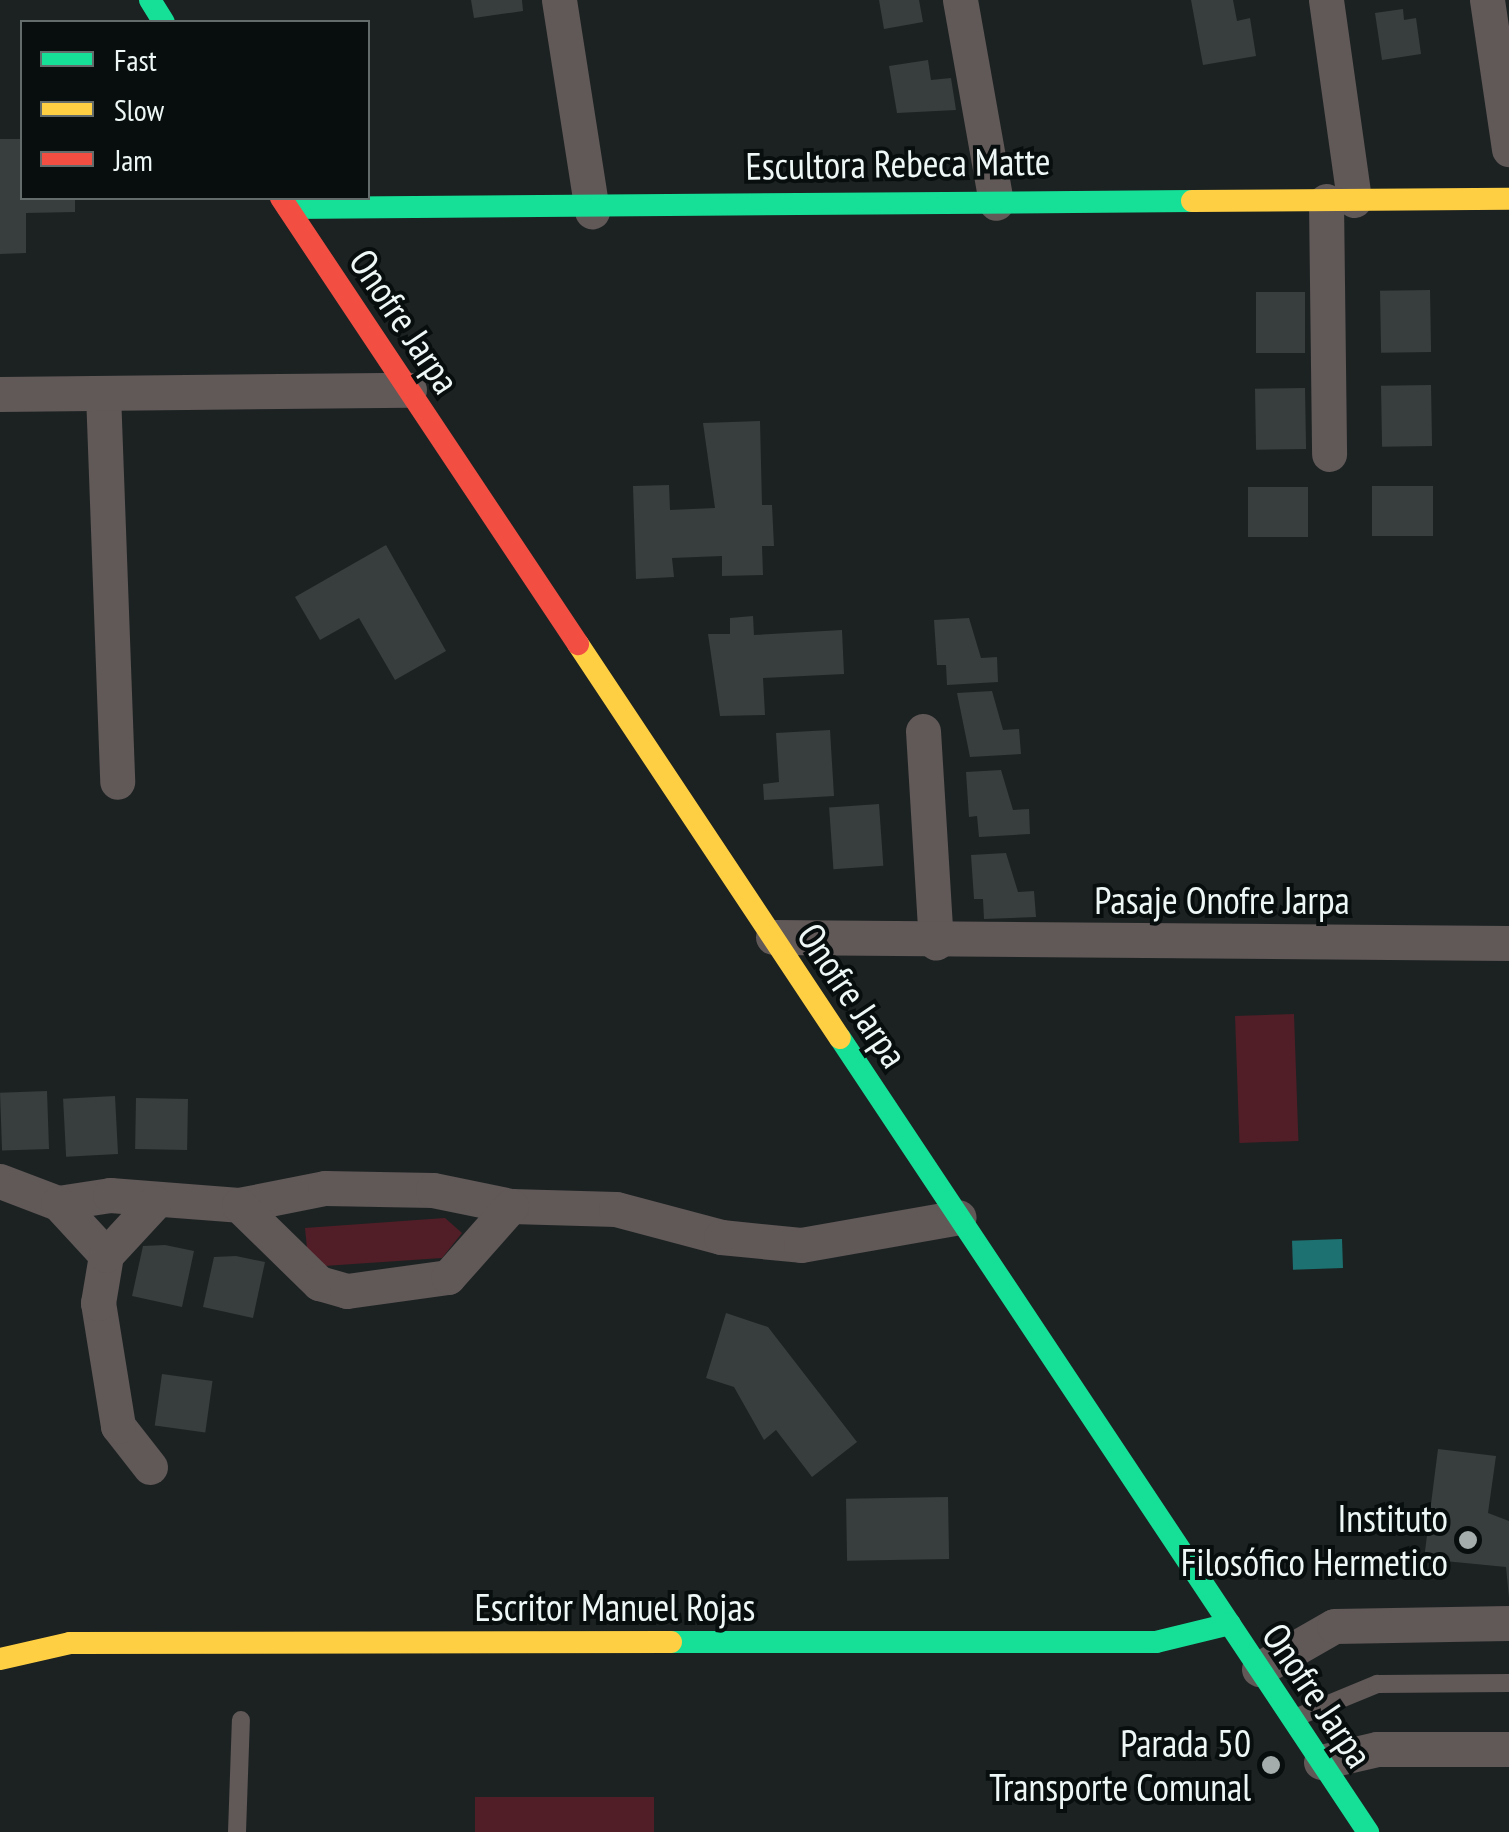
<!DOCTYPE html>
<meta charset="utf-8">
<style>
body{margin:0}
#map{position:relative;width:1509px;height:1832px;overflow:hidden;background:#1c2222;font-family:"PT Sans Narrow",sans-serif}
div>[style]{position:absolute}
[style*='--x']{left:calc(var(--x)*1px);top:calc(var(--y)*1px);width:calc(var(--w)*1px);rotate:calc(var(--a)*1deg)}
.green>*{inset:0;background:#511e27;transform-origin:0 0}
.water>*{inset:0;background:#1d7170;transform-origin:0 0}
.building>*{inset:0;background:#383d3d;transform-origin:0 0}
.lane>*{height:18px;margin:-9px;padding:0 9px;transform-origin:9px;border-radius:9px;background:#615858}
.street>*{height:35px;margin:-17.5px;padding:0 17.5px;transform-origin:17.5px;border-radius:17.5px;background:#615858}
.fast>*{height:22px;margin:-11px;padding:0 11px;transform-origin:11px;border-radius:11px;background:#16e098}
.slow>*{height:22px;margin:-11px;padding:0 11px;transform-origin:11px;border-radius:11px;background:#ffcf43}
.jam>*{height:22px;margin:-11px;padding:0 11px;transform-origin:11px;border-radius:11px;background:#f24e42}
.dots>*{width:28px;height:28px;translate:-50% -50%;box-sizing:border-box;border:5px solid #080e0e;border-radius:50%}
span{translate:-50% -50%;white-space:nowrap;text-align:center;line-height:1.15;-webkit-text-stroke:8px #080e0e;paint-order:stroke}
.street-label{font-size:38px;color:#eef7f6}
.poi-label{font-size:38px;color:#eef7f6}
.right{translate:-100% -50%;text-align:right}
.legend{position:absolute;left:20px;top:20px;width:350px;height:180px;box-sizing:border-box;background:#080e0e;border:2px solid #646b6b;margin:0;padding:12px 18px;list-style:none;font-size:30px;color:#eef7f6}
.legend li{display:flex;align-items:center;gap:20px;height:50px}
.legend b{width:50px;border:2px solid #646b6b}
</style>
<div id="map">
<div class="green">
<div style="left:1294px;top:1014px;width:127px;height:59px;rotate:88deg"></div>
<div style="clip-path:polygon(445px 1218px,462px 1233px,442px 1258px,309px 1267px,305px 1228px)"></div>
<div style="left:654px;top:1797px;width:35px;height:179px;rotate:90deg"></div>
</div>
<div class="water">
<div style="left:1342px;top:1239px;width:29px;height:50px;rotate:88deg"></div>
</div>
<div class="building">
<div style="clip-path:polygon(471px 0,522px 0,523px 11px,474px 18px)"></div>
<div style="clip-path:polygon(879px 0,919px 0,923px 22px,884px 29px)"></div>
<div style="clip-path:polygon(1191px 0,1233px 0,1237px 21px,1250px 18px,1256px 56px,1203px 65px)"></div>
<div style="clip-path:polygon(1403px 9px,1404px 20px,1416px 18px,1421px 54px,1382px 60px,1375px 13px)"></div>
<div style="clip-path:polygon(928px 60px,931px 80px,951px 78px,956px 110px,897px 113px,889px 66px)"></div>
<div style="clip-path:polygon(0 139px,22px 139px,22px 198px,75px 198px,75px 212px,26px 213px,26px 253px,0 254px)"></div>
<div style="left:1430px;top:290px;width:62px;height:50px;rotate:89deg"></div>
<div style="left:1256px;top:292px;width:49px;height:61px"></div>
<div style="left:1431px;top:385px;width:61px;height:50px;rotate:89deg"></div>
<div style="left:1305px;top:388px;width:61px;height:50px;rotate:89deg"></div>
<div style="clip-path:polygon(760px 421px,762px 505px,772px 505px,774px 546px,762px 546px,763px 575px,722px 576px,722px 556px,672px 558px,674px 577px,636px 579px,633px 486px,669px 485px,670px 510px,715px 508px,703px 423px)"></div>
<div style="left:1372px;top:486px;width:61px;height:50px"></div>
<div style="left:1248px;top:487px;width:60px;height:50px"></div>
<div style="clip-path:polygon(386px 545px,446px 651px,395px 680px,359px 618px,320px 640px,295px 597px)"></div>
<div style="clip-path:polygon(753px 616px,754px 635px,842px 630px,844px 674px,763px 678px,765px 715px,720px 716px,708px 634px,730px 634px,730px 618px)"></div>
<div style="clip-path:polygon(969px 618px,981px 658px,997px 657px,998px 682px,947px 685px,946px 665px,937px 665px,934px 620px)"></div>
<div style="clip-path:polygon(992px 691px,1003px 730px,1019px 729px,1021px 754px,970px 757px,957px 693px)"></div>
<div style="clip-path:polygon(830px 730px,834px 796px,764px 800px,763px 784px,779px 782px,776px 733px)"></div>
<div style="clip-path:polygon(1001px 770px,1013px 810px,1029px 809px,1030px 834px,979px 837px,977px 816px,969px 817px,966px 772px)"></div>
<div style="left:879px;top:804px;width:62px;height:50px;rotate:86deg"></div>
<div style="clip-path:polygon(1006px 853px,1018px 892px,1034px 891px,1036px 917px,984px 919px,983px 899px,974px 899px,971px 855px)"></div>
<div style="left:47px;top:1091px;width:58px;height:47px;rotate:88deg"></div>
<div style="left:115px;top:1096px;width:58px;height:52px;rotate:87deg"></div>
<div style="left:136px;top:1098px;width:52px;height:51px;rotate:1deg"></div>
<div style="clip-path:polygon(165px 1245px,194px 1251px,182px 1307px,132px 1296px,143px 1246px)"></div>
<div style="clip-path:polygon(236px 1256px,265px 1262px,253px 1318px,203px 1307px,214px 1257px)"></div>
<div style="clip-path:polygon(726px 1313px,768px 1327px,857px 1442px,812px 1477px,776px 1430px,764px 1440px,734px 1387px,706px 1378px)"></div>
<div style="left:162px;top:1374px;width:51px;height:52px;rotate:8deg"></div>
<div style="clip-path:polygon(1438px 1449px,1496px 1456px,1488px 1513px,1509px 1521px,1509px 1598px,1506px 1567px,1424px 1559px)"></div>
<div style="left:948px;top:1497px;width:62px;height:102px;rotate:89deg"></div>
</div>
<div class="lane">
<div style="--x:1297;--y:1717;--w:87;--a:-22.4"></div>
<div style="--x:1377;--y:1684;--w:132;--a:-0.4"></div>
<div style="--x:237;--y:1832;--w:112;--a:-88"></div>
</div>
<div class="street">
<div style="--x:559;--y:0;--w:214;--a:81.1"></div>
<div style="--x:960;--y:0;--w:206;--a:79.9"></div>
<div style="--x:1326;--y:0;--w:202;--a:82"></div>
<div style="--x:1487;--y:0;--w:151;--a:81.6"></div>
<div style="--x:1326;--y:201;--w:253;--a:89.3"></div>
<div style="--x:103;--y:393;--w:389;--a:87.9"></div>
<div style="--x:0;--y:394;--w:409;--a:-0.6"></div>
<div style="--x:923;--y:731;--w:212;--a:86.5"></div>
<div style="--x:773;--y:937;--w:736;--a:0.47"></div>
<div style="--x:0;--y:1181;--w:62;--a:20.8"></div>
<div style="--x:58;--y:1203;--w:53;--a:-8.7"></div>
<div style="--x:110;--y:1195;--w:129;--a:4.4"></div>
<div style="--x:239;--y:1205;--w:88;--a:-11.2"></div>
<div style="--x:325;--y:1188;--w:108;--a:1.1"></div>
<div style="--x:433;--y:1190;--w:80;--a:11.6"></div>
<div style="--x:511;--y:1206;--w:105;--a:1.6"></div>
<div style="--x:616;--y:1209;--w:109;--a:14.9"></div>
<div style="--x:721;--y:1237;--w:80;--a:5.7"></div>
<div style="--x:801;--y:1245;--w:160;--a:-10"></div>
<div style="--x:58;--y:1203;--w:71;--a:47.3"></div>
<div style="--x:239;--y:1205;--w:112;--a:44.3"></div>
<div style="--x:319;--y:1283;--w:29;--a:16"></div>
<div style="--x:347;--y:1291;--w:102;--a:-7.9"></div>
<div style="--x:448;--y:1277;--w:95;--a:-48.4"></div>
<div style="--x:150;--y:1467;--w:52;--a:-128"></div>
<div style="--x:118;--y:1426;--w:125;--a:-99.2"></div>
<div style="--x:98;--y:1303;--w:49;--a:-80.5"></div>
<div style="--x:106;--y:1255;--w:71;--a:-47.3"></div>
<div style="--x:1259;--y:1669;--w:86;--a:-29.8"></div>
<div style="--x:1334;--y:1626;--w:175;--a:-1"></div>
<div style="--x:1321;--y:1762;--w:57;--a:-13.1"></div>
<div style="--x:1377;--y:1749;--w:132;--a:0"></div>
</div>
<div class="fast">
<div style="--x:150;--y:0;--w:26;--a:58"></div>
<div style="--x:288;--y:208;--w:904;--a:-0.44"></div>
<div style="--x:840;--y:1038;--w:954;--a:56.38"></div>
<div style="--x:671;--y:1642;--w:485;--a:0"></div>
<div style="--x:1156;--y:1642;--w:76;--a:-13.7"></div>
</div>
<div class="slow">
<div style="--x:1192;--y:201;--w:317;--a:-0.4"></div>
<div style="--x:578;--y:644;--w:473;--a:56.4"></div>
<div style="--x:0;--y:1659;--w:72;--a:-12.9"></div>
<div style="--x:70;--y:1643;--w:601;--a:-0.1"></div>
</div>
<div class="jam">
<div style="--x:281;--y:198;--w:536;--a:56.34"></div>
</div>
<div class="dots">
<div style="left:1468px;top:1540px;background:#a4acac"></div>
<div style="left:1271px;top:1765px;background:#a4acac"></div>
</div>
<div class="street-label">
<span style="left:898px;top:163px;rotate:-1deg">Escultora Rebeca Matte</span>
<span style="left:405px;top:321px;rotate:56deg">Onofre Jarpa</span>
<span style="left:1222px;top:900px">Pasaje Onofre Jarpa</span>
<span style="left:853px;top:995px;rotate:56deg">Onofre Jarpa</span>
<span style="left:615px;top:1607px">Escritor Manuel Rojas</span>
<span style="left:1318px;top:1695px;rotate:56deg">Onofre Jarpa</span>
</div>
<div class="poi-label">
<span class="right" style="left:1448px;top:1540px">Instituto<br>Filosófico Hermetico</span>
<span class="right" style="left:1251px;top:1765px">Parada 50<br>Transporte Comunal</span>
</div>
<ul class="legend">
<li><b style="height:12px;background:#16e098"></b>Fast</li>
<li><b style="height:12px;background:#ffcf43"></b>Slow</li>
<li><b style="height:12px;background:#f24e42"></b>Jam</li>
</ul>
</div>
